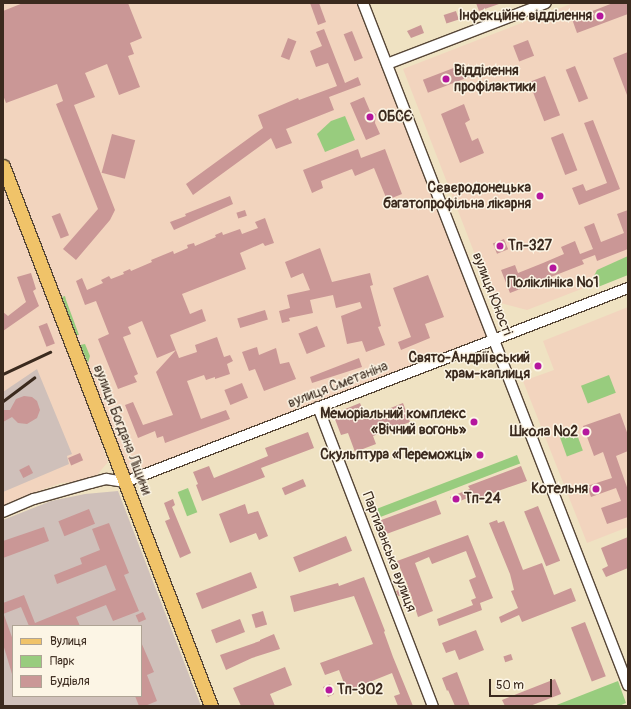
<!DOCTYPE html>
<meta charset="utf-8">
<style>
body{margin:0}
#map{position:relative;width:631px;height:709px;overflow:hidden;background:#efe2c2;font-family:Pangolin,sans-serif}
div>[style]{position:absolute}
[style*='--x']{left:calc(var(--x)*1px);top:calc(var(--y)*1px);width:calc(var(--w)*1px);rotate:calc(var(--a)*1deg)}
.built>*{inset:0;background:#f2d4be}
.industrial>*{inset:0;background:#cfc0ba}
.green>*{inset:0;background:#98cc7e;transform-origin:0 0}
.building>*{inset:0;background:#ca9796;transform-origin:0 0}
.roads{filter:drop-shadow(1px 0 #564637) drop-shadow(-1px 0 #564637) drop-shadow(0 1px #564637) drop-shadow(0 -1px #564637)}
.minor>*{height:10px;margin:-5px;padding:0 5px;transform-origin:5px;border-radius:5px;background:#fff}
.major>*{height:13px;margin:-6.5px;padding:0 6.5px;transform-origin:6.5px;border-radius:6.5px;background:#f0c369}
.rail>*{height:2.5px;margin:-1.25px;padding:0 1.25px;transform-origin:1.25px;border-radius:1.25px;background:#3b2a1e}
.dots>*{width:11px;height:11px;translate:-50% -50%;box-sizing:border-box;border:2px solid #fcf5e5;border-radius:50%}
span{translate:-50% -50%;white-space:nowrap;text-align:center;line-height:1.15;-webkit-text-stroke:3px #fcf5e5;paint-order:stroke}
.poi-label{font-size:14px;color:#3b2a1e;font-weight:700}
.right{translate:-100% -50%;text-align:right}
.left{translate:0 -50%;text-align:left}
.street-label{font-size:14px;color:#3b2a1e}
.frame{position:absolute;inset:0;border:4px solid #3b2a1e;pointer-events:none}
.legend{position:absolute;left:12px;top:625px;width:130px;height:72px;box-sizing:border-box;background:#fcf5e5;border:1px solid #afa495;margin:0;padding:5px 7px;list-style:none;font-size:12px;color:#3b2a1e}
.legend li{display:flex;align-items:center;gap:8px;height:20px}
.legend b{width:20px;border:1px solid #afa495}
.scale{position:absolute;left:489px;top:679px;width:63px;height:18px;box-sizing:border-box;border:2px solid #3b2a1e;border-top:0;padding-left:5px;font-size:12px;line-height:14px;white-space:nowrap;color:#3b2a1e;-webkit-text-stroke:3px #fcf5e5;paint-order:stroke}
</style>
<div id="map">
<div class="built">
<div style="clip-path:polygon(3px 3px,358px 3px,488px 337px,130px 478px,3px 153px)"></div>
<div style="clip-path:polygon(573px 3px,628px 3px,628px 271px,527px 310px,493px 301px,403px 69px)"></div>
<div style="clip-path:polygon(3px 183px,76px 372px,108px 462px,97px 475px,85px 481px,61px 483px,33px 493px,3px 506px)"></div>
<div style="clip-path:polygon(628px 307px,628px 527px,587px 543px,523px 381px,554px 370px,543px 341px)"></div>
</div>
<div class="industrial">
<div style="clip-path:polygon(37px 369px,72px 454px,67px 456px,69px 464px,3px 492px,3px 392px)"></div>
<div style="clip-path:polygon(evenodd,118px 491px,201px 706px,3px 706px,3px 520px,51px 501px,85px 494px,118px 491px,13px 626px,141px 626px,141px 696px,13px 696px,13px 626px)"></div>
</div>
<div class="green">
<div style="clip-path:polygon(345px 116px,355px 140px,325px 152px,317px 134px,331px 121px)"></div>
<div style="clip-path:polygon(628px 256px,628px 275px,598px 287px,594px 276px,597px 270px)"></div>
<div style="clip-path:polygon(65px 296px,66px 300px,79px 335px,76px 335px,62px 297px)"></div>
<div style="clip-path:polygon(85px 344px,90px 356px,88px 363px,80px 345px)"></div>
<div style="left:609px;top:375px;width:19px;height:30px;rotate:69deg"></div>
<div style="left:575px;top:429px;width:23px;height:17px;rotate:70deg"></div>
<div style="left:517px;top:455px;width:9px;height:154px;rotate:69deg"></div>
<div style="left:188px;top:488px;width:26px;height:11px;rotate:69deg"></div>
<div style="clip-path:polygon(618px 681px,626px 703px,619px 706px,554px 706px)"></div>
</div>
<div class="building">
<div style="clip-path:polygon(23px 3px,128px 3px,142px 38px,130px 43px,134px 54px,128px 56px,140px 87px,119px 95px,107px 64px,85px 73px,95px 97px,74px 105px,115px 210px,110px 220px,76px 260px,63px 249px,98px 209px,56px 104px,63px 101px,57px 84px,6px 103px,3px 95px,3px 11px)"></div>
<div style="clip-path:polygon(310px 3px,319px 3px,326px 22px,318px 25px)"></div>
<div style="clip-path:polygon(476px 3px,499px 3px,499px 4px,479px 11px)"></div>
<div style="clip-path:polygon(613px 3px,628px 3px,628px 14px,577px 33px,572px 19px)"></div>
<div style="left:456px;top:11px;width:9px;height:13px;rotate:72deg"></div>
<div style="clip-path:polygon(421px 25px,424px 33px,411px 38px,407px 31px)"></div>
<div style="clip-path:polygon(324px 29px,345px 83px,358px 77px,361px 85px,329px 97px,334px 110px,286px 129px,292px 143px,276px 149px,271px 138px,193px 195px,186px 184px,263px 128px,258px 115px,298px 98px,299px 100px,337px 86px,328px 63px,316px 67px,310px 51px,322px 46px,316px 32px)"></div>
<div style="left:352px;top:31px;width:29px;height:9px;rotate:68deg"></div>
<div style="left:288px;top:38px;width:9px;height:20px;rotate:21deg"></div>
<div style="left:528px;top:40px;width:17px;height:16px;rotate:69deg"></div>
<div style="clip-path:polygon(628px 52px,628px 95px,627px 95px,613px 58px)"></div>
<div style="left:464px;top:64px;width:14px;height:44px;rotate:69deg"></div>
<div style="left:575px;top:66px;width:35px;height:10px;rotate:68deg"></div>
<div style="left:545px;top:76px;width:42px;height:17px;rotate:69deg"></div>
<div style="clip-path:polygon(364px 97px,370px 111px,376px 114px,375px 123px,380px 134px,366px 140px,350px 103px)"></div>
<div style="clip-path:polygon(464px 104px,470px 120px,465px 123px,472px 141px,478px 138px,484px 153px,460px 163px,441px 114px)"></div>
<div style="clip-path:polygon(593px 120px,620px 189px,579px 205px,572px 188px,583px 184px,586px 191px,607px 183px,584px 123px)"></div>
<div style="left:563px;top:133px;width:40px;height:13px;rotate:69deg"></div>
<div style="left:112px;top:134px;width:24px;height:40px;rotate:15deg"></div>
<div style="clip-path:polygon(358px 149px,361px 158px,385px 149px,402px 194px,387px 200px,374px 168px,355px 176px,352px 169px,321px 181px,323px 188px,312px 193px,303px 170px)"></div>
<div style="clip-path:polygon(230px 196px,233px 204px,174px 230px,170px 222px,186px 216px,185px 214px)"></div>
<div style="left:245px;top:210px;width:6px;height:9px;rotate:72deg"></div>
<div style="clip-path:polygon(628px 210px,628px 249px,597px 261px,595px 255px,582px 260px,584px 264px,510px 293px,501px 270px,515px 265px,518px 273px,543px 263px,564px 254px,561px 247px,575px 241px,580px 254px,593px 249px,584px 227px,594px 223px,601px 242px,624px 233px,617px 214px)"></div>
<div style="left:60px;top:213px;width:24px;height:9px;rotate:68deg"></div>
<div style="clip-path:polygon(265px 218px,274px 243px,265px 246px,263px 243px,240px 253px,246px 269px,182px 294px,190px 314px,202px 309px,206px 321px,170px 335px,179px 358px,197px 352px,195px 345px,217px 337px,224px 357px,230px 355px,233px 361px,227px 364px,230px 374px,215px 379px,215px 377px,206px 380px,204px 375px,187px 381px,201px 419px,226px 410px,230px 419px,165px 443px,163px 436px,157px 438px,155px 431px,138px 438px,125px 405px,133px 402px,143px 425px,173px 415px,156px 372px,176px 350px,157px 358px,142px 321px,128px 327px,131px 334px,123px 337px,138px 374px,134px 376px,137px 382px,118px 389px,98px 339px,109px 334px,96px 301px,85px 305px,76px 281px,82px 278px,87px 290px,103px 283px,101px 280px,109px 276px,111px 279px,124px 274px,123px 272px,130px 269px,131px 271px,152px 262px,151px 260px,173px 251px,174px 254px,188px 248px,187px 245px,194px 243px,195px 246px,216px 237px,215px 235px,222px 232px,223px 235px,240px 229px,242px 234px,258px 228px,255px 222px)"></div>
<div style="left:504px;top:239px;width:11px;height:12px;rotate:68deg"></div>
<div style="clip-path:polygon(320px 248px,332px 282px,370px 273px,373px 285px,370px 286px,381px 326px,378px 327px,385px 345px,366px 352px,362px 341px,347px 344px,341px 316px,362px 308px,360px 302px,336px 308px,333px 295px,310px 300px,313px 313px,289px 318px,290px 321px,282px 323px,279px 311px,290px 308px,287px 295px,310px 290px,303px 273px,291px 278px,285px 262px)"></div>
<div style="clip-path:polygon(31px 273px,36px 289px,33px 291px,39px 306px,3px 331px,3px 312px,8px 316px,26px 302px,17px 277px)"></div>
<div style="clip-path:polygon(428px 275px,444px 317px,425px 324px,430px 338px,401px 350px,398px 342px,411px 337px,393px 288px)"></div>
<div style="left:265px;top:310px;width:10px;height:29px;rotate:73deg"></div>
<div style="left:47px;top:323px;width:22px;height:9px;rotate:69deg"></div>
<div style="left:317px;top:326px;width:22px;height:20px;rotate:68deg"></div>
<div style="clip-path:polygon(257px 347px,259px 355px,276px 348px,280px 364px,289px 362px,296px 379px,264px 391px,255px 369px,249px 371px,242px 352px)"></div>
<div style="clip-path:polygon(359px 358px,362px 367px,312px 383px,310px 377px)"></div>
<div style="left:242px;top:383px;width:16px;height:19px;rotate:68deg"></div>
<div style="clip-path:polygon(24px 396px,32px 397px,37px 401px,40px 410px,37px 418px,27px 424px,18px 423px,12px 417px,3px 422px,3px 410px,10px 410px,16px 399px)"></div>
<div style="clip-path:polygon(360px 403px,366px 418px,403px 403px,410px 422px,373px 436px,376px 444px,355px 452px,348px 433px,341px 435px,333px 414px)"></div>
<div style="clip-path:polygon(620px 413px,628px 435px,628px 451px,616px 456px,628px 490px,628px 517px,607px 524px,601px 508px,621px 501px,616px 488px,591px 497px,587px 486px,612px 478px,603px 452px,594px 456px,583px 426px)"></div>
<div style="clip-path:polygon(308px 432px,314px 448px,261px 468px,265px 477px,202px 501px,196px 485px,198px 484px,193px 472px,209px 466px,214px 478px,268px 456px,265px 448px)"></div>
<div style="left:80px;top:453px;width:8px;height:13px;rotate:67deg"></div>
<div style="left:29px;top:465px;width:9px;height:11px;rotate:63deg"></div>
<div style="clip-path:polygon(521px 466px,527px 481px,498px 491px,474px 501px,472px 496px,453px 504px,450px 497px,470px 489px,468px 486px)"></div>
<div style="left:303px;top:479px;width:8px;height:23px;rotate:67deg"></div>
<div style="clip-path:polygon(173px 499px,175px 505px,172px 507px,191px 553px,180px 558px,165px 521px,170px 519px,164px 503px)"></div>
<div style="left:436px;top:500px;width:15px;height:59px;rotate:70deg"></div>
<div style="clip-path:polygon(245px 504px,248px 514px,258px 511px,268px 536px,259px 540px,256px 533px,230px 543px,219px 514px)"></div>
<div style="left:538px;top:506px;width:59px;height:15px;rotate:68deg"></div>
<div style="left:89px;top:509px;width:16px;height:33px;rotate:68deg"></div>
<div style="clip-path:polygon(497px 520px,498px 523px,504px 521px,523px 570px,542px 563px,554px 595px,571px 588px,576px 601px,522px 622px,519px 615px,501px 623px,499px 617px,518px 608px,511px 591px,514px 590px,510px 574px,489px 523px)"></div>
<div style="clip-path:polygon(109px 523px,129px 573px,124px 575px,139px 611px,113px 621px,106px 605px,76px 617px,80px 626px,29px 626px,21px 607px,3px 614px,3px 603px,24px 595px,35px 623px,116px 590px,106px 565px,57px 584px,54px 575px,82px 564px,80px 558px,100px 550px,92px 529px)"></div>
<div style="clip-path:polygon(44px 527px,49px 541px,3px 558px,3px 541px)"></div>
<div style="clip-path:polygon(468px 535px,493px 598px,480px 603px,482px 610px,439px 626px,437px 619px,473px 605px,471px 600px,476px 598px,469px 580px,476px 577px,466px 551px,432px 564px,429px 557px,415px 563px,433px 611px,418px 617px,410px 592px,398px 596px,396px 591px,408px 586px,397px 561px)"></div>
<div style="left:346px;top:536px;width:16px;height:57px;rotate:68deg"></div>
<div style="clip-path:polygon(628px 537px,628px 568px,606px 577px,602px 569px,608px 566px,601px 548px)"></div>
<div style="left:251px;top:572px;width:17px;height:59px;rotate:69deg"></div>
<div style="clip-path:polygon(364px 577px,385px 631px,384px 632px,393px 657px,413px 706px,398px 706px,394px 696px,400px 694px,392px 673px,347px 691px,339px 670px,325px 675px,320px 663px,373px 644px,354px 596px,294px 612px,290px 596px,338px 583px,339px 586px)"></div>
<div style="left:263px;top:611px;width:14px;height:12px;rotate:73deg"></div>
<div style="left:143px;top:612px;width:8px;height:8px;rotate:67deg"></div>
<div style="clip-path:polygon(4px 615px,13px 640px,12px 674px,3px 644px)"></div>
<div style="left:240px;top:619px;width:14px;height:31px;rotate:69deg"></div>
<div style="left:585px;top:622px;width:58px;height:15px;rotate:69deg"></div>
<div style="clip-path:polygon(476px 630px,484px 650px,459px 660px,455px 650px,446px 653px,442px 643px)"></div>
<div style="clip-path:polygon(274px 634px,280px 649px,252px 658px,226px 670px,220px 655px,260px 641px,260px 640px)"></div>
<div style="clip-path:polygon(141px 642px,154px 672px,147px 675px,157px 701px,145px 706px,139px 706px,135px 696px,141px 696px)"></div>
<div style="left:511px;top:654px;width:6px;height:8px;rotate:72deg"></div>
<div style="clip-path:polygon(285px 667px,292px 685px,270px 694px,275px 706px,241px 706px,233px 688px)"></div>
<div style="clip-path:polygon(457px 672px,470px 706px,455px 706px,448px 690px,447px 691px,442px 678px)"></div>
<div style="clip-path:polygon(555px 679px,561px 694px,530px 706px,505px 706px,502px 700px)"></div>
<div style="clip-path:polygon(330px 684px,334px 694px,328px 697px,323px 687px)"></div>
</div>
<div class="roads">
<div class="minor">
<div style="--x:363;--y:3;--w:732;--a:68.77"></div>
<div style="--x:387;--y:64;--w:170;--a:-21"></div>
<div style="--x:318;--y:407;--w:320;--a:69"></div>
<div style="--x:3;--y:512;--w:34;--a:-23"></div>
<div style="--x:34;--y:499;--w:59;--a:-15.7"></div>
<div style="--x:91;--y:483;--w:16;--a:-15"></div>
<div style="--x:106;--y:479;--w:19;--a:9"></div>
<div style="--x:125;--y:482;--w:539;--a:-21.09"></div>
</div>
<div class="major">
<div style="--x:3;--y:166;--w:579;--a:68.93"></div>
</div>
</div>
<div class="rail">
<div style="--x:3;--y:374;--w:52;--a:-25.1"></div>
<div style="--x:3;--y:401;--w:39;--a:-37"></div>
</div>
<div class="dots">
<div style="left:600px;top:16px;background:#b5179e"></div>
<div style="left:446px;top:79px;background:#b5179e"></div>
<div style="left:370px;top:117px;background:#b5179e"></div>
<div style="left:540px;top:196px;background:#b5179e"></div>
<div style="left:500px;top:246px;background:#b5179e"></div>
<div style="left:553px;top:268px;background:#b5179e"></div>
<div style="left:538px;top:366px;background:#b5179e"></div>
<div style="left:474px;top:422px;background:#b5179e"></div>
<div style="left:586px;top:432px;background:#b5179e"></div>
<div style="left:480px;top:455px;background:#b5179e"></div>
<div style="left:596px;top:489px;background:#b5179e"></div>
<div style="left:456px;top:499px;background:#b5179e"></div>
<div style="left:329px;top:690px;background:#b5179e"></div>
</div>
<div class="poi-label">
<span class="right" style="left:592px;top:16px">Інфекційне відділення</span>
<span class="left" style="left:454px;top:79px">Відділення<br>профілактики</span>
<span class="left" style="left:378px;top:117px">ОБСЄ</span>
<span class="right" style="left:531px;top:196px">Сєвєродонецька<br>багатопрофільна лікарня</span>
<span class="left" style="left:508px;top:246px">Тп-327</span>
<span style="left:553px;top:283px">Поліклініка №1</span>
<span class="right" style="left:530px;top:366px">Свято-Андріївський<br>храм-каплиця</span>
<span class="right" style="left:466px;top:422px">Меморіальний комплекс<br>«Вічний вогонь»</span>
<span class="right" style="left:578px;top:432px">Школа №2</span>
<span class="right" style="left:472px;top:455px">Скульптура «Переможці»</span>
<span class="right" style="left:588px;top:489px">Котельня</span>
<span class="left" style="left:464px;top:499px">Тп-24</span>
<span class="left" style="left:337px;top:690px">Тп-302</span>
</div>
<div class="street-label">
<span style="left:492px;top:294px;rotate:69deg">вулиця Юності</span>
<span style="left:338px;top:385px;rotate:-21deg">вулиця Сметаніна</span>
<span style="left:122px;top:430px;rotate:69deg">вулиця Богдана Ліщини</span>
<span style="left:389px;top:552px;rotate:69deg">Партизанська вулиця</span>
</div>
<div class="frame"></div>
<ul class="legend">
<li><b style="height:5px;background:#f0c369"></b>Вулиця</li>
<li><b style="height:11px;background:#98cc7e"></b>Парк</li>
<li><b style="height:11px;background:#ca9796"></b>Будівля</li>
</ul>
<div class="scale">50 m</div>
</div>
